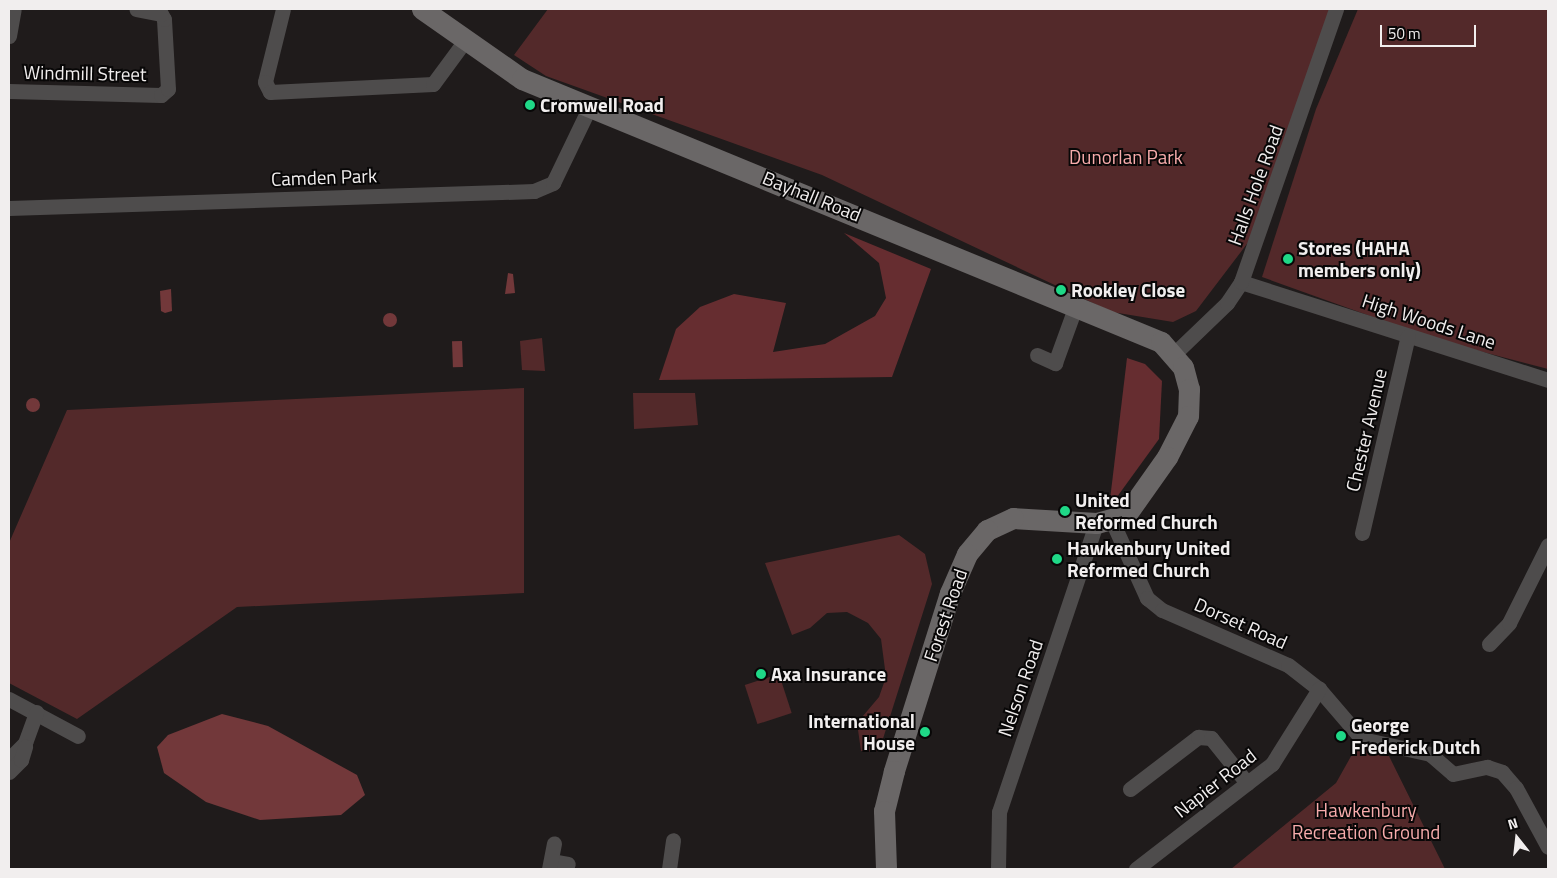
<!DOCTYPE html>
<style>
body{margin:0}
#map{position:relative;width:1557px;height:878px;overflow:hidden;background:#1f1b1b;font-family:"Titillium Web",sans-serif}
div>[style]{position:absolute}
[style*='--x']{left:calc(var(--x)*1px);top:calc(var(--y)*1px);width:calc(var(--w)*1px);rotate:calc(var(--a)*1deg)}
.green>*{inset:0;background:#53292a;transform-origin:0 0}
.forest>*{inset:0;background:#662d30}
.water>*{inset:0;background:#72383a;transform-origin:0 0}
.round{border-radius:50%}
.street>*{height:15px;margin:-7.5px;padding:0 7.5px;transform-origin:7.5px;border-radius:7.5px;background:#4e4c4c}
.secondary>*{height:21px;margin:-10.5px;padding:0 10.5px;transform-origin:10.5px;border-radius:10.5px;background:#6a6767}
.dots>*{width:14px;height:14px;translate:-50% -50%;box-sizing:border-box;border:2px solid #080707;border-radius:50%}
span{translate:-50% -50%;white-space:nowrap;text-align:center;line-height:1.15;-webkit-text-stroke:4px #080707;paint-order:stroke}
.street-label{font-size:19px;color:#f1eeee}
.poi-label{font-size:19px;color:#f1eeee;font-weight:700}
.left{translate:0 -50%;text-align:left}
.right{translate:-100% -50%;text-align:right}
.park-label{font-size:19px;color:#f8acac}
.frame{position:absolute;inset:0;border:10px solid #f1eeee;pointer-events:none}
.north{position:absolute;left:1492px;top:813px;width:50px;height:50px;-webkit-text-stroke:4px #080707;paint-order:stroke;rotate:344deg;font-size:14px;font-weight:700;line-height:20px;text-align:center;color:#f1eeee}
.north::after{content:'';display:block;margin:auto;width:18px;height:22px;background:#f1eeee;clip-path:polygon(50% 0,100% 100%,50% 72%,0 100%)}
.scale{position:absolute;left:1380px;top:25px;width:96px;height:22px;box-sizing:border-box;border:2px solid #f1eeee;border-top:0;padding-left:6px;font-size:15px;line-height:18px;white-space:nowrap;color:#f1eeee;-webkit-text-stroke:4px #080707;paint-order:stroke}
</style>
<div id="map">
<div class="green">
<div style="clip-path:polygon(548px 9px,1333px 9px,1256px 232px,1196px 311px,1173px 322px,1112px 312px,822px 175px,546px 76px,514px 55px)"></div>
<div style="clip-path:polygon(1358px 9px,1548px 9px,1548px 369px,1437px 340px,1262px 277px,1316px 109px)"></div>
<div style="clip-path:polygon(542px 338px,545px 371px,522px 370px,520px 341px)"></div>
<div style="clip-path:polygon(524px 388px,524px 593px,237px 607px,77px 719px,9px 683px,9px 543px,67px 410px)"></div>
<div style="clip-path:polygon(633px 393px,695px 393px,698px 425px,634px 429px)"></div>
<div style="clip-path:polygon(899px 535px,925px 554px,932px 584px,881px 745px,876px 752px,861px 751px,857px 723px,879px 697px,886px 677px,881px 639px,868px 623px,847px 612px,827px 613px,810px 628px,792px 635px,765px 563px)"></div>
<div style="left:779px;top:674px;width:41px;height:36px;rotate:72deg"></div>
<div style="clip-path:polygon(1359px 742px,1389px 756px,1445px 869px,1231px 869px,1336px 783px)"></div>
</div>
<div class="forest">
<div style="clip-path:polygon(844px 233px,931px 269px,892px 377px,659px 380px,676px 329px,700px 307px,734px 294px,786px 303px,773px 352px,825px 344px,875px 316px,886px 298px,879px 263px)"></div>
<div style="clip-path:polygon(1127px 358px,1145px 364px,1162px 381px,1159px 439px,1109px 508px)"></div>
</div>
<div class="water">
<div style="clip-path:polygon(508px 273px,513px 274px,515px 293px,505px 294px)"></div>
<div style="clip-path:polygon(171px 289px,172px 311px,165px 313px,161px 311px,160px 291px)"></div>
<div class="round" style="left:383px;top:313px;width:14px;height:14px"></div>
<div style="left:462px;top:341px;width:26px;height:10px;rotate:88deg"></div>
<div class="round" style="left:26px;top:398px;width:14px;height:14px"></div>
<div style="clip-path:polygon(222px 714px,268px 726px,357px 775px,365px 795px,341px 815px,260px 820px,206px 802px,164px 773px,157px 747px,168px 735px)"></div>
</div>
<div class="street">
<div style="--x:283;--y:9;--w:75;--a:103.9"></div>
<div style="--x:265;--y:82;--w:11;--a:63"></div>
<div style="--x:270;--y:92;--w:163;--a:-2.8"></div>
<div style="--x:433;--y:84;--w:52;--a:-53.6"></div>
<div style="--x:9;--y:36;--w:27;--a:-80"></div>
<div style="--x:9;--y:91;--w:152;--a:1.5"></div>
<div style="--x:161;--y:95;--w:9;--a:-41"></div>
<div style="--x:168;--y:89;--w:70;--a:-93.3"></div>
<div style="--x:164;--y:19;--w:6;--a:-121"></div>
<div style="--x:161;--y:14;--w:25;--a:-169"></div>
<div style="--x:9;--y:208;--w:525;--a:-1.85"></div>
<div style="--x:534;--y:191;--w:21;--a:-23"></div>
<div style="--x:553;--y:183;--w:85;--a:-64.3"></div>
<div style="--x:1241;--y:282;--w:322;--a:17.7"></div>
<div style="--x:1175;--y:353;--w:72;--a:-43.9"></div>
<div style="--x:1227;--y:303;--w:25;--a:-56"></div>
<div style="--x:1241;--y:282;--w:289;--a:-70.8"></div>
<div style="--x:1037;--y:355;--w:20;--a:24"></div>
<div style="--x:1055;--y:363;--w:59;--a:-70"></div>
<div style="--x:1112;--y:521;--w:85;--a:65.6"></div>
<div style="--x:1147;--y:598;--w:19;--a:39"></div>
<div style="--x:1162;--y:610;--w:137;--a:23.6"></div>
<div style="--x:1288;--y:665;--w:39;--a:38"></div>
<div style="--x:1319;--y:689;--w:66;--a:49.3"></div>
<div style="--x:1362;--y:739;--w:70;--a:12.4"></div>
<div style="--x:1430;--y:754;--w:30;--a:41"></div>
<div style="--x:1453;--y:774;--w:35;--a:-12"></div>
<div style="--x:1487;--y:767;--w:16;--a:18"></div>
<div style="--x:1502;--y:772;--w:21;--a:49"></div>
<div style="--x:1516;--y:788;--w:67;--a:61.5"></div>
<div style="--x:1362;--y:533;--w:202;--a:-76.9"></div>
<div style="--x:1489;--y:644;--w:29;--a:-46"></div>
<div style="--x:1509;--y:623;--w:87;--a:-63.4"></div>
<div style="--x:9;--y:699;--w:78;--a:28.2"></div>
<div style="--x:9;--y:759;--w:23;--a:-45"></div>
<div style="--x:25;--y:743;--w:33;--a:-70"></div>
<div style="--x:9;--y:772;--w:17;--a:-45"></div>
<div style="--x:21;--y:760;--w:14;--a:-73"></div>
<div style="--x:1130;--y:789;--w:86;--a:-37.4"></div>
<div style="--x:1198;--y:737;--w:13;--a:4"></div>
<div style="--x:1211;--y:738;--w:58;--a:51.3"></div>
<div style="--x:551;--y:861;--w:17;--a:10"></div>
<div style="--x:549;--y:869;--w:26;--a:-79"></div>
<div style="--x:669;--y:869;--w:29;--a:-82"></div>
<div style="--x:998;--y:869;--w:57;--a:-89"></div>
<div style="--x:999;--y:812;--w:305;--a:-71.4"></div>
<div style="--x:1136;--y:869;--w:172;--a:-37.7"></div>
<div style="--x:1272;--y:764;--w:89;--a:-57.9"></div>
</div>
<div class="secondary">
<div style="--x:422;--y:9;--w:122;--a:35"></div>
<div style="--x:522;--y:79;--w:691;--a:22.37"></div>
<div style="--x:1161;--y:342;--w:33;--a:49"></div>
<div style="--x:1183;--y:367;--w:23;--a:75"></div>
<div style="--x:1189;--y:389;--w:27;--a:92"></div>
<div style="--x:1188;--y:416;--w:46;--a:117.1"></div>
<div style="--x:1167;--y:457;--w:71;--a:125.3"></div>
<div style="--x:1126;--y:515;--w:31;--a:165"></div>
<div style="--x:1096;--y:523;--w:83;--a:-176.6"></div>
<div style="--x:1013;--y:518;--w:29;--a:155"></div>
<div style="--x:987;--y:530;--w:31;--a:130"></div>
<div style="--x:967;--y:554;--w:43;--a:113.6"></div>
<div style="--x:950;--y:593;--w:187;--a:107.5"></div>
<div style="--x:894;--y:771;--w:41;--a:104"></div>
<div style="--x:884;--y:811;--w:58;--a:88"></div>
</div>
<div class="dots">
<div style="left:530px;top:105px;background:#1fd887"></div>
<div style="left:1288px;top:259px;background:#1fd887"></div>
<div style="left:1061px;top:290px;background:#1fd887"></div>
<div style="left:1065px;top:511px;background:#1fd887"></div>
<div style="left:1057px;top:559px;background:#1fd887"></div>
<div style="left:761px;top:674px;background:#1fd887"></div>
<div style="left:925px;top:732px;background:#1fd887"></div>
<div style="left:1341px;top:736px;background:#1fd887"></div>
</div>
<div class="street-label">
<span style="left:85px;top:73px;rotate:1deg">Windmill Street</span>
<span style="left:324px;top:177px;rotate:-2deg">Camden Park</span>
<span style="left:1255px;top:185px;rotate:-70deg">Halls Hole Road</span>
<span style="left:812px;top:196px;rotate:22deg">Bayhall Road</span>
<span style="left:1429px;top:321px;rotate:18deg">High Woods Lane</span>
<span style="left:1366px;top:430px;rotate:-77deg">Chester Avenue</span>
<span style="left:945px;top:615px;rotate:-71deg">Forest Road</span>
<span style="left:1241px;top:623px;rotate:24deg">Dorset Road</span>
<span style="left:1020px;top:688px;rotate:-71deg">Nelson Road</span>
<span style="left:1215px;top:783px;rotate:-38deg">Napier Road</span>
</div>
<div class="poi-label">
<span class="left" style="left:540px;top:105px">Cromwell Road</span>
<span class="left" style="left:1298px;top:259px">Stores (HAHA<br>members only)</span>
<span class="left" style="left:1071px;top:290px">Rookley Close</span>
<span class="left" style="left:1075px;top:511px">United<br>Reformed Church</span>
<span class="left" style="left:1067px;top:559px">Hawkenbury United<br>Reformed Church</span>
<span class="left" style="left:771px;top:674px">Axa Insurance</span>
<span class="right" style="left:915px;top:732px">International<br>House</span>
<span class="left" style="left:1351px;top:736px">George<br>Frederick Dutch</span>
</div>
<div class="park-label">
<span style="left:1126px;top:157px">Dunorlan Park</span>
<span style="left:1366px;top:821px">Hawkenbury<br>Recreation Ground</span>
</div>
<div class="frame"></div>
<div class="north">N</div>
<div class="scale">50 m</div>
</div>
